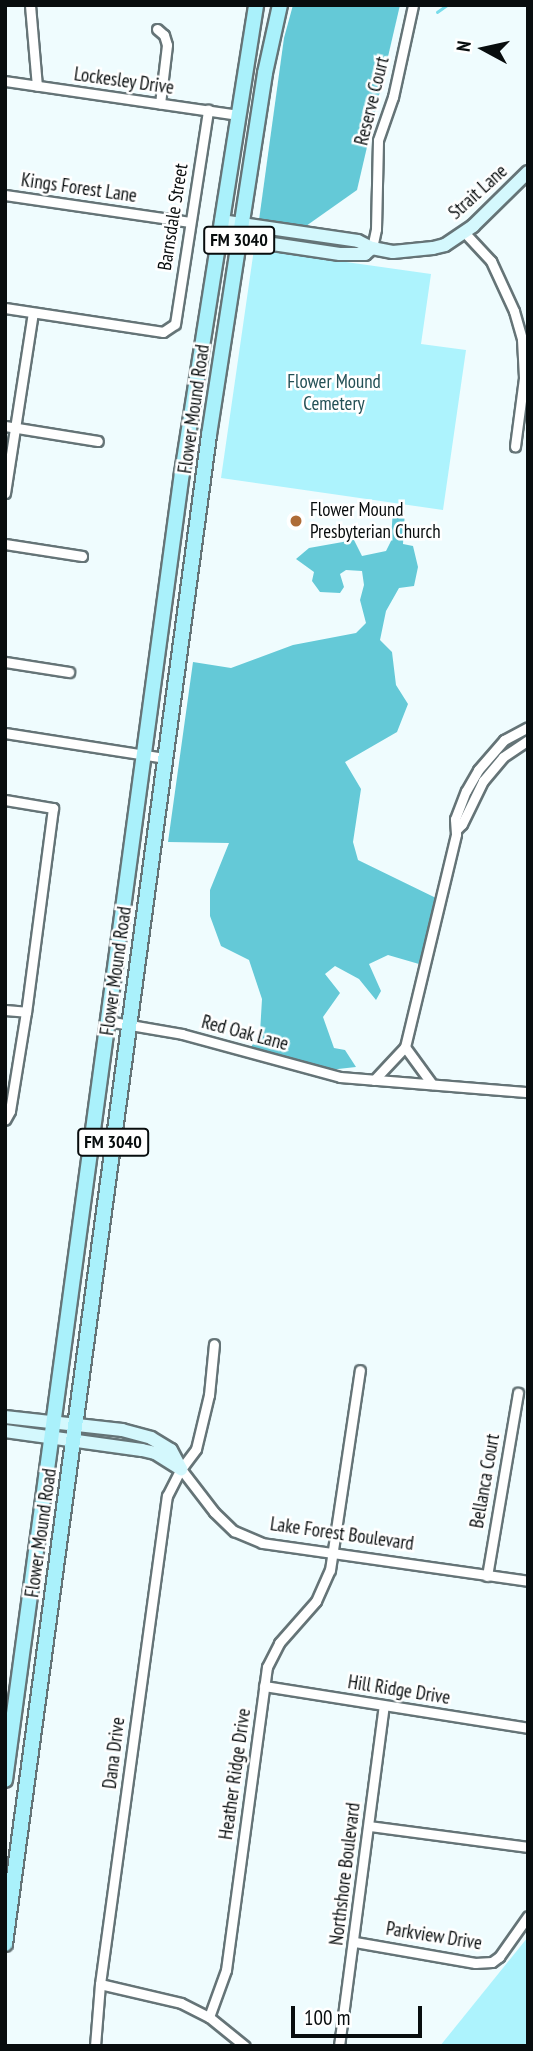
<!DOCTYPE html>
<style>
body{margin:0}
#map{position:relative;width:533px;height:2051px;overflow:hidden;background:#effcfe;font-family:"PT Sans Narrow",sans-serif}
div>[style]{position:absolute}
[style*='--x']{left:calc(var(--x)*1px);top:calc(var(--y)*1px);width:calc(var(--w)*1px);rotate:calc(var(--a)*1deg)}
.green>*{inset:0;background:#adf3fd}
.forest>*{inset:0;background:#64c9d7}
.stream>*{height:2.5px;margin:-1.25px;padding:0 1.25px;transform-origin:1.25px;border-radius:1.25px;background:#78dcea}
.roads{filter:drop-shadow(2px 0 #657477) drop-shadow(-2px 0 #657477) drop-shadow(0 2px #657477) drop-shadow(0 -2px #657477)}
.street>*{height:9px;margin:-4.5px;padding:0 4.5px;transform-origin:4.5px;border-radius:4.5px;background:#fff}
.secondary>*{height:12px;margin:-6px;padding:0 6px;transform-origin:6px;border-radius:6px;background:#d4f8fd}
.primary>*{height:14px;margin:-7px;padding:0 7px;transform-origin:7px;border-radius:7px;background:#aaf1fb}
.dots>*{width:19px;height:19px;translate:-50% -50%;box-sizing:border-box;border:4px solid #fff;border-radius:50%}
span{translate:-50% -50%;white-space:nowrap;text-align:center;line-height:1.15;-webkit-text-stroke:5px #fff;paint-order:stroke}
.shield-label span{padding:2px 5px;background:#fff;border:2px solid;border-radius:5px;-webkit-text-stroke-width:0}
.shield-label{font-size:18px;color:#080d0e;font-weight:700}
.street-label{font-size:19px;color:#080d0e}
.park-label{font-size:19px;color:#235056}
.poi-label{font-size:19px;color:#080d0e}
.left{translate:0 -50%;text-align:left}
.frame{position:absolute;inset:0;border:7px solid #080d0e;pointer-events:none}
.north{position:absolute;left:449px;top:14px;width:70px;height:70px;-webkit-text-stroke:5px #fff;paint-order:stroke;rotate:278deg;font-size:19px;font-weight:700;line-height:28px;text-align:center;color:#080d0e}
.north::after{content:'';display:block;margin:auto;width:24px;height:32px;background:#080d0e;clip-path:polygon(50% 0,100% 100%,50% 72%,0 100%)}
.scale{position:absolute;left:291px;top:2006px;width:131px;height:32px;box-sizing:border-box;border:4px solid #080d0e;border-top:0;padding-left:9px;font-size:21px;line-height:24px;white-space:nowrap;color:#080d0e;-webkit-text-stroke:5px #fff;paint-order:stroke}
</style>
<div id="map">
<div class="green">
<div style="clip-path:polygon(254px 249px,431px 274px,421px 344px,466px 350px,443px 510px,221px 478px)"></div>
<div style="clip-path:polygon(528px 1937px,528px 2046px,440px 2046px)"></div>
</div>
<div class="forest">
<div style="clip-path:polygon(293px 5px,400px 5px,357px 190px,306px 226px,259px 220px,284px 38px)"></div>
<div style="clip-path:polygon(393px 508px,405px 510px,403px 544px,413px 546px,418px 567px,414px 586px,399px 588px,386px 611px,380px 640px,392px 652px,396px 685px,408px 704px,397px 732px,345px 762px,361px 789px,353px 842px,358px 860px,436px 898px,419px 964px,388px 955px,369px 964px,381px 991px,376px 1000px,359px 979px,335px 966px,325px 974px,340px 993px,323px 1017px,334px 1048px,345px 1050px,356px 1067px,329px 1070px,251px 1047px,260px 1033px,262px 999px,249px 960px,221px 946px,210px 916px,210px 890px,229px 843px,168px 842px,193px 662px,231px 668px,293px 645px,356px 633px,366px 623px,360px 600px,364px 585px,362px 571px,346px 570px,340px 574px,344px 587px,340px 593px,320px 592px,312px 581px,314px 572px,296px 559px,309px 548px,354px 540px,362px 556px,386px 551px,391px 541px)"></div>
</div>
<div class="stream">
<div style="--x:437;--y:12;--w:12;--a:-35"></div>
</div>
<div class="roads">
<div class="street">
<div style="--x:30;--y:5;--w:81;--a:85.1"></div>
<div style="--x:157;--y:29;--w:9;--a:41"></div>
<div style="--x:164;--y:35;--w:10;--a:73"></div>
<div style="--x:167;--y:45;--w:59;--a:96.8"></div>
<div style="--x:5;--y:81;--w:235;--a:8.3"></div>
<div style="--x:5;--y:195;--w:187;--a:8.3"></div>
<div style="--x:464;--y:232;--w:40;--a:47"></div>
<div style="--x:491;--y:261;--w:55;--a:65.3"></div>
<div style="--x:514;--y:311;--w:29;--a:74"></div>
<div style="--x:522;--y:339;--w:39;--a:87"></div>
<div style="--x:524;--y:378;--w:69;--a:97.5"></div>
<div style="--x:372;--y:248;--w:19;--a:-78"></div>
<div style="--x:376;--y:229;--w:89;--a:-88.7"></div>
<div style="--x:378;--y:140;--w:46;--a:-70.8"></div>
<div style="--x:393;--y:97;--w:94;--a:-77.7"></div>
<div style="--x:5;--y:308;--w:160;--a:8.6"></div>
<div style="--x:163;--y:332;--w:14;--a:-34"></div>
<div style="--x:175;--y:324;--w:217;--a:-81.2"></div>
<div style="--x:5;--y:426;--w:94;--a:9.2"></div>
<div style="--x:5;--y:493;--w:182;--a:-81.2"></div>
<div style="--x:5;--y:544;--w:78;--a:8.9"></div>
<div style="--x:5;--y:662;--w:65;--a:8.9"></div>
<div style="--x:5;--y:733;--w:161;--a:8.9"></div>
<div style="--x:5;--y:800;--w:49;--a:9.5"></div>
<div style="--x:53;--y:808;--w:206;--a:97.5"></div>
<div style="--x:26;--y:1012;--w:100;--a:99.2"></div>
<div style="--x:10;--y:1111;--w:10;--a:119"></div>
<div style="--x:456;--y:830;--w:8;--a:-45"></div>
<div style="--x:462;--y:824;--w:48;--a:-64"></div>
<div style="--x:483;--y:781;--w:31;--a:-50"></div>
<div style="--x:503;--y:757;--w:30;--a:-34"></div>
<div style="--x:5;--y:1010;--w:21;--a:5"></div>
<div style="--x:107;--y:1021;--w:76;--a:9.8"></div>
<div style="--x:182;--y:1034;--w:164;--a:15.2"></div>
<div style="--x:340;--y:1077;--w:189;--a:4.6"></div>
<div style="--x:405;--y:1047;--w:46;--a:53.9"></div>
<div style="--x:374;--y:1080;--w:45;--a:-46.8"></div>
<div style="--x:405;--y:1047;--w:219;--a:-76.5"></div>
<div style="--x:456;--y:834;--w:15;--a:-94"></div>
<div style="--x:455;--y:819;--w:30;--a:-69"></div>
<div style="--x:466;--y:791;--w:24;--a:-60"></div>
<div style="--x:478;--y:770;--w:40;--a:-49"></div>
<div style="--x:504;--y:740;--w:27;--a:-28"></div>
<div style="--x:181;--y:1469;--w:54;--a:52.5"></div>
<div style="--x:214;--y:1512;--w:28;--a:44"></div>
<div style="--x:234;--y:1531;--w:30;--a:23"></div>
<div style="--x:262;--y:1543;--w:269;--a:8.1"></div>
<div style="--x:487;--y:1576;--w:186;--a:-80.4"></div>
<div style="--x:264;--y:1686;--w:267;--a:9"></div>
<div style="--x:369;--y:1826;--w:160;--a:7.5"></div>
<div style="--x:355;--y:1942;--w:122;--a:9.9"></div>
<div style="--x:475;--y:1963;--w:17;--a:-3"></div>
<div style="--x:492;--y:1962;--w:9;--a:-36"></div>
<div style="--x:499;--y:1957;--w:50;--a:-54.7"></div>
<div style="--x:100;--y:1984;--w:83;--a:13.2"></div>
<div style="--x:181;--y:2003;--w:31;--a:27"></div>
<div style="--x:209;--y:2017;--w:46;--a:38.9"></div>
<div style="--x:209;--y:2017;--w:50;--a:-70.1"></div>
<div style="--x:226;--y:1970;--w:306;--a:-82.3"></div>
<div style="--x:267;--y:1667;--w:27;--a:-63"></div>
<div style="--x:279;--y:1643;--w:56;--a:-48.6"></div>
<div style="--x:316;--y:1601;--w:34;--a:-66"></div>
<div style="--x:330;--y:1570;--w:202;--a:-81.5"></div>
<div style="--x:95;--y:2046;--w:62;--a:-85.4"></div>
<div style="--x:100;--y:1984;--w:493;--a:-82.2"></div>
<div style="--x:167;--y:1496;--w:30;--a:-63"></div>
<div style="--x:181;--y:1469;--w:25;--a:-53"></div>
<div style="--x:196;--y:1449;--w:56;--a:-76.5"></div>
<div style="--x:209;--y:1395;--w:51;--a:-84.4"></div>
<div style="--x:339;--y:2046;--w:343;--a:-82.5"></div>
</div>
<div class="secondary">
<div style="--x:221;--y:221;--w:138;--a:8.3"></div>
<div style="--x:358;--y:241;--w:16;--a:27"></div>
<div style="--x:372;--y:248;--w:21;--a:11"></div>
<div style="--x:393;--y:252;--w:40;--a:-5.7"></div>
<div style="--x:433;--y:248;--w:12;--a:-14"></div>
<div style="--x:445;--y:245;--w:34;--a:-34"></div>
<div style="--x:473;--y:226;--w:77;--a:-44.5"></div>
<div style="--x:219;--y:236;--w:122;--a:8.5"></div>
<div style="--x:340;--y:254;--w:25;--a:0"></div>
<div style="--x:365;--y:254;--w:9;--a:-41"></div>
<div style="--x:5;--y:1417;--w:118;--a:6.3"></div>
<div style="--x:122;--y:1430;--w:30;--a:15"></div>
<div style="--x:151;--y:1438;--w:23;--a:31"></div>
<div style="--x:171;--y:1450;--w:21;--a:62"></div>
<div style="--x:5;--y:1431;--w:138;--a:7.9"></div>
<div style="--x:142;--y:1450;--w:13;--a:13"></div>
<div style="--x:155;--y:1453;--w:31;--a:32"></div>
</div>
<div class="primary">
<div style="--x:5;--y:1780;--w:1319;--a:-82.29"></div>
<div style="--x:182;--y:473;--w:474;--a:-81"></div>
<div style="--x:5;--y:1944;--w:1523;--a:-82.3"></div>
<div style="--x:209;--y:435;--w:366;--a:-81.2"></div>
<div style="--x:265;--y:73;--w:70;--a:-77.6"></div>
</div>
</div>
<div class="dots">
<div style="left:296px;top:521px;background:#ae6c37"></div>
</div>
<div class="shield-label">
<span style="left:239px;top:240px">FM 3040</span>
<span style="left:113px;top:1142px">FM 3040</span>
</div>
<div class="street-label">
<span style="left:124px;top:81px;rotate:8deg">Lockesley Drive</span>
<span style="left:372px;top:101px;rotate:-76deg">Reserve Court</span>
<span style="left:79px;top:188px;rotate:8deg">Kings Forest Lane</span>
<span style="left:478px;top:192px;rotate:-42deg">Strait Lane</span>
<span style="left:173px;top:217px;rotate:-81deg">Barnsdale Street</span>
<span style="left:194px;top:409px;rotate:-82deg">Flower Mound Road</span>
<span style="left:116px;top:971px;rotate:-82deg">Flower Mound Road</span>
<span style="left:245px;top:1033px;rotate:15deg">Red Oak Lane</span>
<span style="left:485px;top:1481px;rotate:-80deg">Bellanca Court</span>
<span style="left:41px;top:1533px;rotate:-82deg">Flower Mound Road</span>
<span style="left:342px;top:1534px;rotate:8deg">Lake Forest Boulevard</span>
<span style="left:399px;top:1690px;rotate:9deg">Hill Ridge Drive</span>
<span style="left:114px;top:1753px;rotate:-83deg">Dana Drive</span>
<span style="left:235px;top:1774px;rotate:-82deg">Heather Ridge Drive</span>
<span style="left:345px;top:1874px;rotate:-83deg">Northshore Boulevard</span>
<span style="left:434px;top:1936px;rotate:9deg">Parkview Drive</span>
</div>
<div class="park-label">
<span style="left:334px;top:393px">Flower Mound<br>Cemetery</span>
</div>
<div class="poi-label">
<span class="left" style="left:310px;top:521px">Flower Mound<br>Presbyterian Church</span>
</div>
<div class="frame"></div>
<div class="north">N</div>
<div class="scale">100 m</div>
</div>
